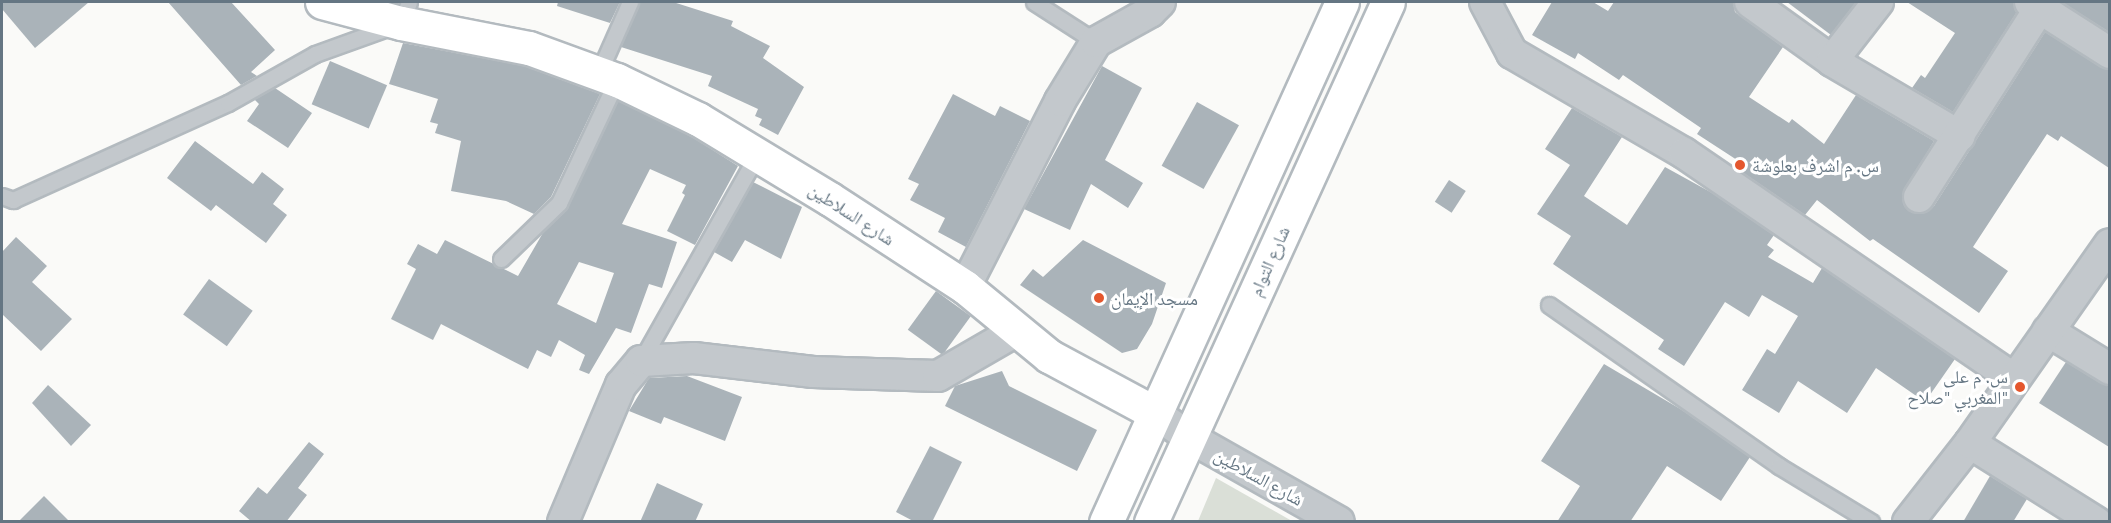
<!DOCTYPE html>
<meta charset="utf-8">
<style>
body{margin:0}
#map{position:relative;width:2111px;height:523px;overflow:hidden;background:#fafaf8;font-family:"Exo 2","Noto Naskh Arabic",sans-serif}
div>[style]{position:absolute}
[style*='--x']{left:calc(var(--x)*1px);top:calc(var(--y)*1px);width:calc(var(--w)*1px);rotate:calc(var(--a)*1deg)}
.green>*{inset:0;background:#dadfd7}
.building>*{inset:0;background:#aab3b9;transform-origin:0 0}
.roads{filter:drop-shadow(2px 0 #b3babf) drop-shadow(-2px 0 #b3babf) drop-shadow(0 2px #b3babf) drop-shadow(0 -2px #b3babf)}
.service>*{height:15px;margin:-7.5px;padding:0 7.5px;transform-origin:7.5px;border-radius:7.5px;background:#c3c8cc}
.minor>*{height:30px;margin:-15px;padding:0 15px;transform-origin:15px;border-radius:15px;background:#c3c8cc}
.secondary>*{height:33px;margin:-16.5px;padding:0 16.5px;transform-origin:16.5px;border-radius:16.5px;background:#fff}
.dots>*{width:16px;height:16px;translate:-50% -50%;box-sizing:border-box;border:3px solid #fff;border-radius:50%}
span{translate:-50% -50%;white-space:nowrap;text-align:center;line-height:1.15;-webkit-text-stroke:6px #fff;paint-order:stroke}
.poi-label{font-size:18px;color:#657683}
.left{translate:0 -50%;text-align:left}
.right{translate:-100% -50%;text-align:right}
.street-label{font-size:18px;color:#657683}
.frame{position:absolute;inset:0;border:3px solid #657683;pointer-events:none}
</style>
<div id="map">
<div class="green">
<div style="clip-path:polygon(1216px 478px,1292px 521px,1198px 521px)"></div>
</div>
<div class="building">
<div style="clip-path:polygon(2px 2px,89px 2px,35px 48px,2px 9px)"></div>
<div style="clip-path:polygon(168px 2px,231px 2px,275px 50px,251px 72px,257px 76px,241px 85px)"></div>
<div style="clip-path:polygon(558px 2px,620px 2px,610px 23px,557px 6px)"></div>
<div style="clip-path:polygon(640px 2px,673px 2px,733px 21px,731px 26px,770px 46px,763px 58px,804px 87px,778px 135px,759px 125px,762px 119px,755px 116px,758px 109px,708px 86px,712px 76px,621px 47px)"></div>
<div style="clip-path:polygon(1552px 2px,1593px 2px,1608px 11px,1614px 2px,1733px 2px,1735px 12px,1783px 47px,1749px 97px,1789px 123px,1792px 119px,1824px 144px,1856px 95px,1934px 141px,1902px 196px,1904px 205px,1918px 214px,1934px 206px,2045px 32px,2109px 70px,2109px 168px,2061px 136px,2058px 141px,2047px 134px,1973px 247px,2008px 271px,1979px 313px,1873px 239px,1870px 241px,1817px 200px,1805px 215px,1733px 166px,1737px 160px,1697px 134px,1701px 128px,1623px 75px,1619px 80px,1578px 53px,1575px 59px,1532px 35px)"></div>
<div style="clip-path:polygon(1787px 2px,1857px 2px,1831px 35px)"></div>
<div style="clip-path:polygon(1907px 2px,2013px 2px,2017px 12px,1953px 112px,1912px 88px,1921px 75px,1925px 78px,1955px 33px)"></div>
<div style="clip-path:polygon(2061px 2px,2109px 2px,2109px 32px)"></div>
<div style="clip-path:polygon(403px 43px,524px 66px,600px 94px,551px 197px,534px 214px,506px 201px,451px 191px,461px 141px,435px 133px,438px 124px,430px 122px,438px 99px,389px 84px)"></div>
<div style="left:330px;top:61px;width:62px;height:47px;rotate:23deg"></div>
<div style="clip-path:polygon(1102px 66px,1142px 88px,1105px 160px,1143px 183px,1128px 208px,1091px 184px,1070px 230px,1024px 209px)"></div>
<div style="clip-path:polygon(275px 88px,312px 113px,288px 148px,247px 121px,259px 104px,254px 99px)"></div>
<div style="clip-path:polygon(953px 94px,995px 116px,1000px 106px,1030px 121px,966px 247px,938px 232px,945px 218px,910px 200px,919px 184px,908px 179px)"></div>
<div style="clip-path:polygon(evenodd,618px 101px,689px 135px,738px 166px,695px 245px,667px 231px,685px 195px,682px 193px,686px 185px,650px 169px,622px 224px,677px 242px,662px 288px,649px 284px,631px 333px,616px 328px,589px 374px,579px 370px,585px 355px,559px 340px,551px 357px,537px 350px,528px 369px,441px 324px,433px 340px,391px 319px,416px 269px,407px 264px,418px 244px,437px 254px,445px 240px,518px 276px,544px 231px,568px 207px,618px 101px,579px 262px,614px 273px,596px 323px,557px 304px,579px 262px)"></div>
<div style="left:1197px;top:102px;width:48px;height:73px;rotate:29deg"></div>
<div style="clip-path:polygon(1572px 108px,1622px 137px,1584px 196px,1627px 225px,1665px 167px,1714px 194px,1774px 235px,1767px 245px,1774px 250px,1768px 257px,1813px 283px,1822px 268px,1955px 359px,1925px 402px,1876px 368px,1847px 413px,1798px 381px,1779px 413px,1742px 390px,1767px 349px,1775px 354px,1798px 316px,1762px 295px,1749px 317px,1725px 302px,1684px 366px,1658px 349px,1664px 340px,1553px 264px,1571px 236px,1537px 214px,1570px 165px,1545px 149px)"></div>
<div style="clip-path:polygon(195px 141px,253px 184px,262px 172px,284px 189px,273px 204px,287px 215px,266px 243px,216px 205px,211px 211px,167px 178px)"></div>
<div style="left:1449px;top:180px;width:20px;height:26px;rotate:33deg"></div>
<div style="clip-path:polygon(753px 182px,802px 207px,781px 259px,745px 240px,732px 262px,714px 252px)"></div>
<div style="clip-path:polygon(16px 237px,47px 266px,32px 282px,72px 319px,41px 351px,2px 314px,2px 252px)"></div>
<div style="clip-path:polygon(1083px 240px,1166px 283px,1152px 324px,1137px 349px,1122px 353px,1020px 285px,1033px 269px,1043px 277px)"></div>
<div style="left:209px;top:279px;width:54px;height:44px;rotate:36deg"></div>
<div style="left:936px;top:291px;width:43px;height:48px;rotate:36deg"></div>
<div style="clip-path:polygon(2066px 362px,2109px 386px,2109px 447px,2039px 403px)"></div>
<div style="clip-path:polygon(1604px 364px,1682px 410px,1750px 457px,1721px 501px,1667px 466px,1630px 522px,1557px 522px,1580px 486px,1541px 461px)"></div>
<div style="clip-path:polygon(1002px 371px,1009px 386px,1097px 430px,1077px 471px,945px 406px,955px 386px)"></div>
<div style="clip-path:polygon(687px 376px,742px 397px,725px 441px,664px 417px,661px 424px,629px 411px,649px 378px)"></div>
<div style="clip-path:polygon(48px 385px,91px 425px,71px 446px,32px 403px)"></div>
<div style="clip-path:polygon(309px 442px,324px 454px,298px 488px,307px 495px,286px 522px,252px 522px,239px 511px,258px 487px,267px 494px)"></div>
<div style="clip-path:polygon(930px 446px,962px 462px,932px 522px,915px 522px,896px 512px)"></div>
<div style="clip-path:polygon(1990px 476px,2027px 499px,2013px 522px,1963px 522px)"></div>
<div style="clip-path:polygon(657px 483px,703px 504px,695px 522px,640px 522px)"></div>
<div style="clip-path:polygon(44px 496px,70px 522px,18px 522px)"></div>
</div>
<div class="roads">
<div class="service">
<div style="--x:1034;--y:2;--w:74;--a:32.8"></div>
<div style="--x:599;--y:72;--w:77;--a:-66.1"></div>
<div style="--x:2;--y:196;--w:12;--a:20"></div>
<div style="--x:13;--y:200;--w:236;--a:-24.3"></div>
<div style="--x:228;--y:103;--w:100;--a:-29.4"></div>
<div style="--x:315;--y:54;--w:91;--a:-19.8"></div>
<div style="--x:401;--y:23;--w:22;--a:-69"></div>
<div style="--x:501;--y:259;--w:81;--a:-44"></div>
<div style="--x:559;--y:203;--w:136;--a:-64.8"></div>
<div style="--x:1549;--y:305;--w:281;--a:35"></div>
<div style="--x:1779;--y:466;--w:108;--a:31.3"></div>
<div style="--x:641;--y:361;--w:236;--a:-60.6"></div>
</div>
<div class="minor">
<div style="--x:1485;--y:2;--w:58;--a:62.1"></div>
<div style="--x:1512;--y:53;--w:199;--a:30.2"></div>
<div style="--x:1684;--y:153;--w:400;--a:34.4"></div>
<div style="--x:1750;--y:2;--w:101;--a:35.7"></div>
<div style="--x:1832;--y:61;--w:148;--a:30.4"></div>
<div style="--x:2030;--y:2;--w:95;--a:32.5"></div>
<div style="--x:1832;--y:61;--w:75;--a:-52.1"></div>
<div style="--x:1919;--y:197;--w:224;--a:-57.4"></div>
<div style="--x:965;--y:287;--w:209;--a:-62.9"></div>
<div style="--x:1060;--y:101;--w:69;--a:-58.6"></div>
<div style="--x:1096;--y:42;--w:62;--a:-29.1"></div>
<div style="--x:1150;--y:12;--w:14;--a:-45"></div>
<div style="--x:2048;--y:331;--w:73;--a:31.5"></div>
<div style="--x:1155;--y:413;--w:42;--a:35.2"></div>
<div style="--x:1189;--y:437;--w:172;--a:29.5"></div>
<div style="--x:1970;--y:443;--w:149;--a:32.1"></div>
<div style="--x:563;--y:522;--w:149;--a:-67.1"></div>
<div style="--x:621;--y:385;--w:31;--a:-50"></div>
<div style="--x:641;--y:361;--w:53;--a:-3.2"></div>
<div style="--x:694;--y:358;--w:120;--a:6.7"></div>
<div style="--x:813;--y:372;--w:125;--a:1.8"></div>
<div style="--x:938;--y:376;--w:90;--a:-30"></div>
<div style="--x:1908;--y:522;--w:100;--a:-51.9"></div>
<div style="--x:1970;--y:443;--w:243;--a:-54.9"></div>
</div>
<div class="secondary">
<div style="--x:322;--y:2;--w:82;--a:14.9"></div>
<div style="--x:401;--y:23;--w:130;--a:11.1"></div>
<div style="--x:529;--y:48;--w:94;--a:20"></div>
<div style="--x:617;--y:80;--w:90;--a:25.7"></div>
<div style="--x:698;--y:119;--w:154;--a:31.2"></div>
<div style="--x:830;--y:199;--w:161;--a:33.1"></div>
<div style="--x:965;--y:287;--w:109;--a:39.4"></div>
<div style="--x:1049;--y:356;--w:120;--a:28.3"></div>
<div style="--x:1106;--y:522;--w:571;--a:-65.59"></div>
<div style="--x:1151;--y:522;--w:571;--a:-65.5"></div>
</div>
</div>
<div class="dots">
<div style="left:1740px;top:165px;background:#e4572e"></div>
<div style="left:1099px;top:298px;background:#e4572e"></div>
<div style="left:2020px;top:387px;background:#e4572e"></div>
</div>
<div class="poi-label">
<span class="left" style="left:1752px;top:165px">س. م اشرف بعلوشة</span>
<span class="left" style="left:1111px;top:298px">مسجد الإيمان</span>
<span class="right" style="left:2008px;top:387px">س. م علي<br>المغربي "صلاح"</span>
</div>
<div class="street-label">
<span style="left:852px;top:214px;rotate:33deg">شارع السلاطين</span>
<span style="left:1269px;top:261px;rotate:-66deg">شارع التوام</span>
<span style="left:1259px;top:477px;rotate:29deg">شارع السلاطين</span>
</div>
<div class="frame"></div>
</div>
